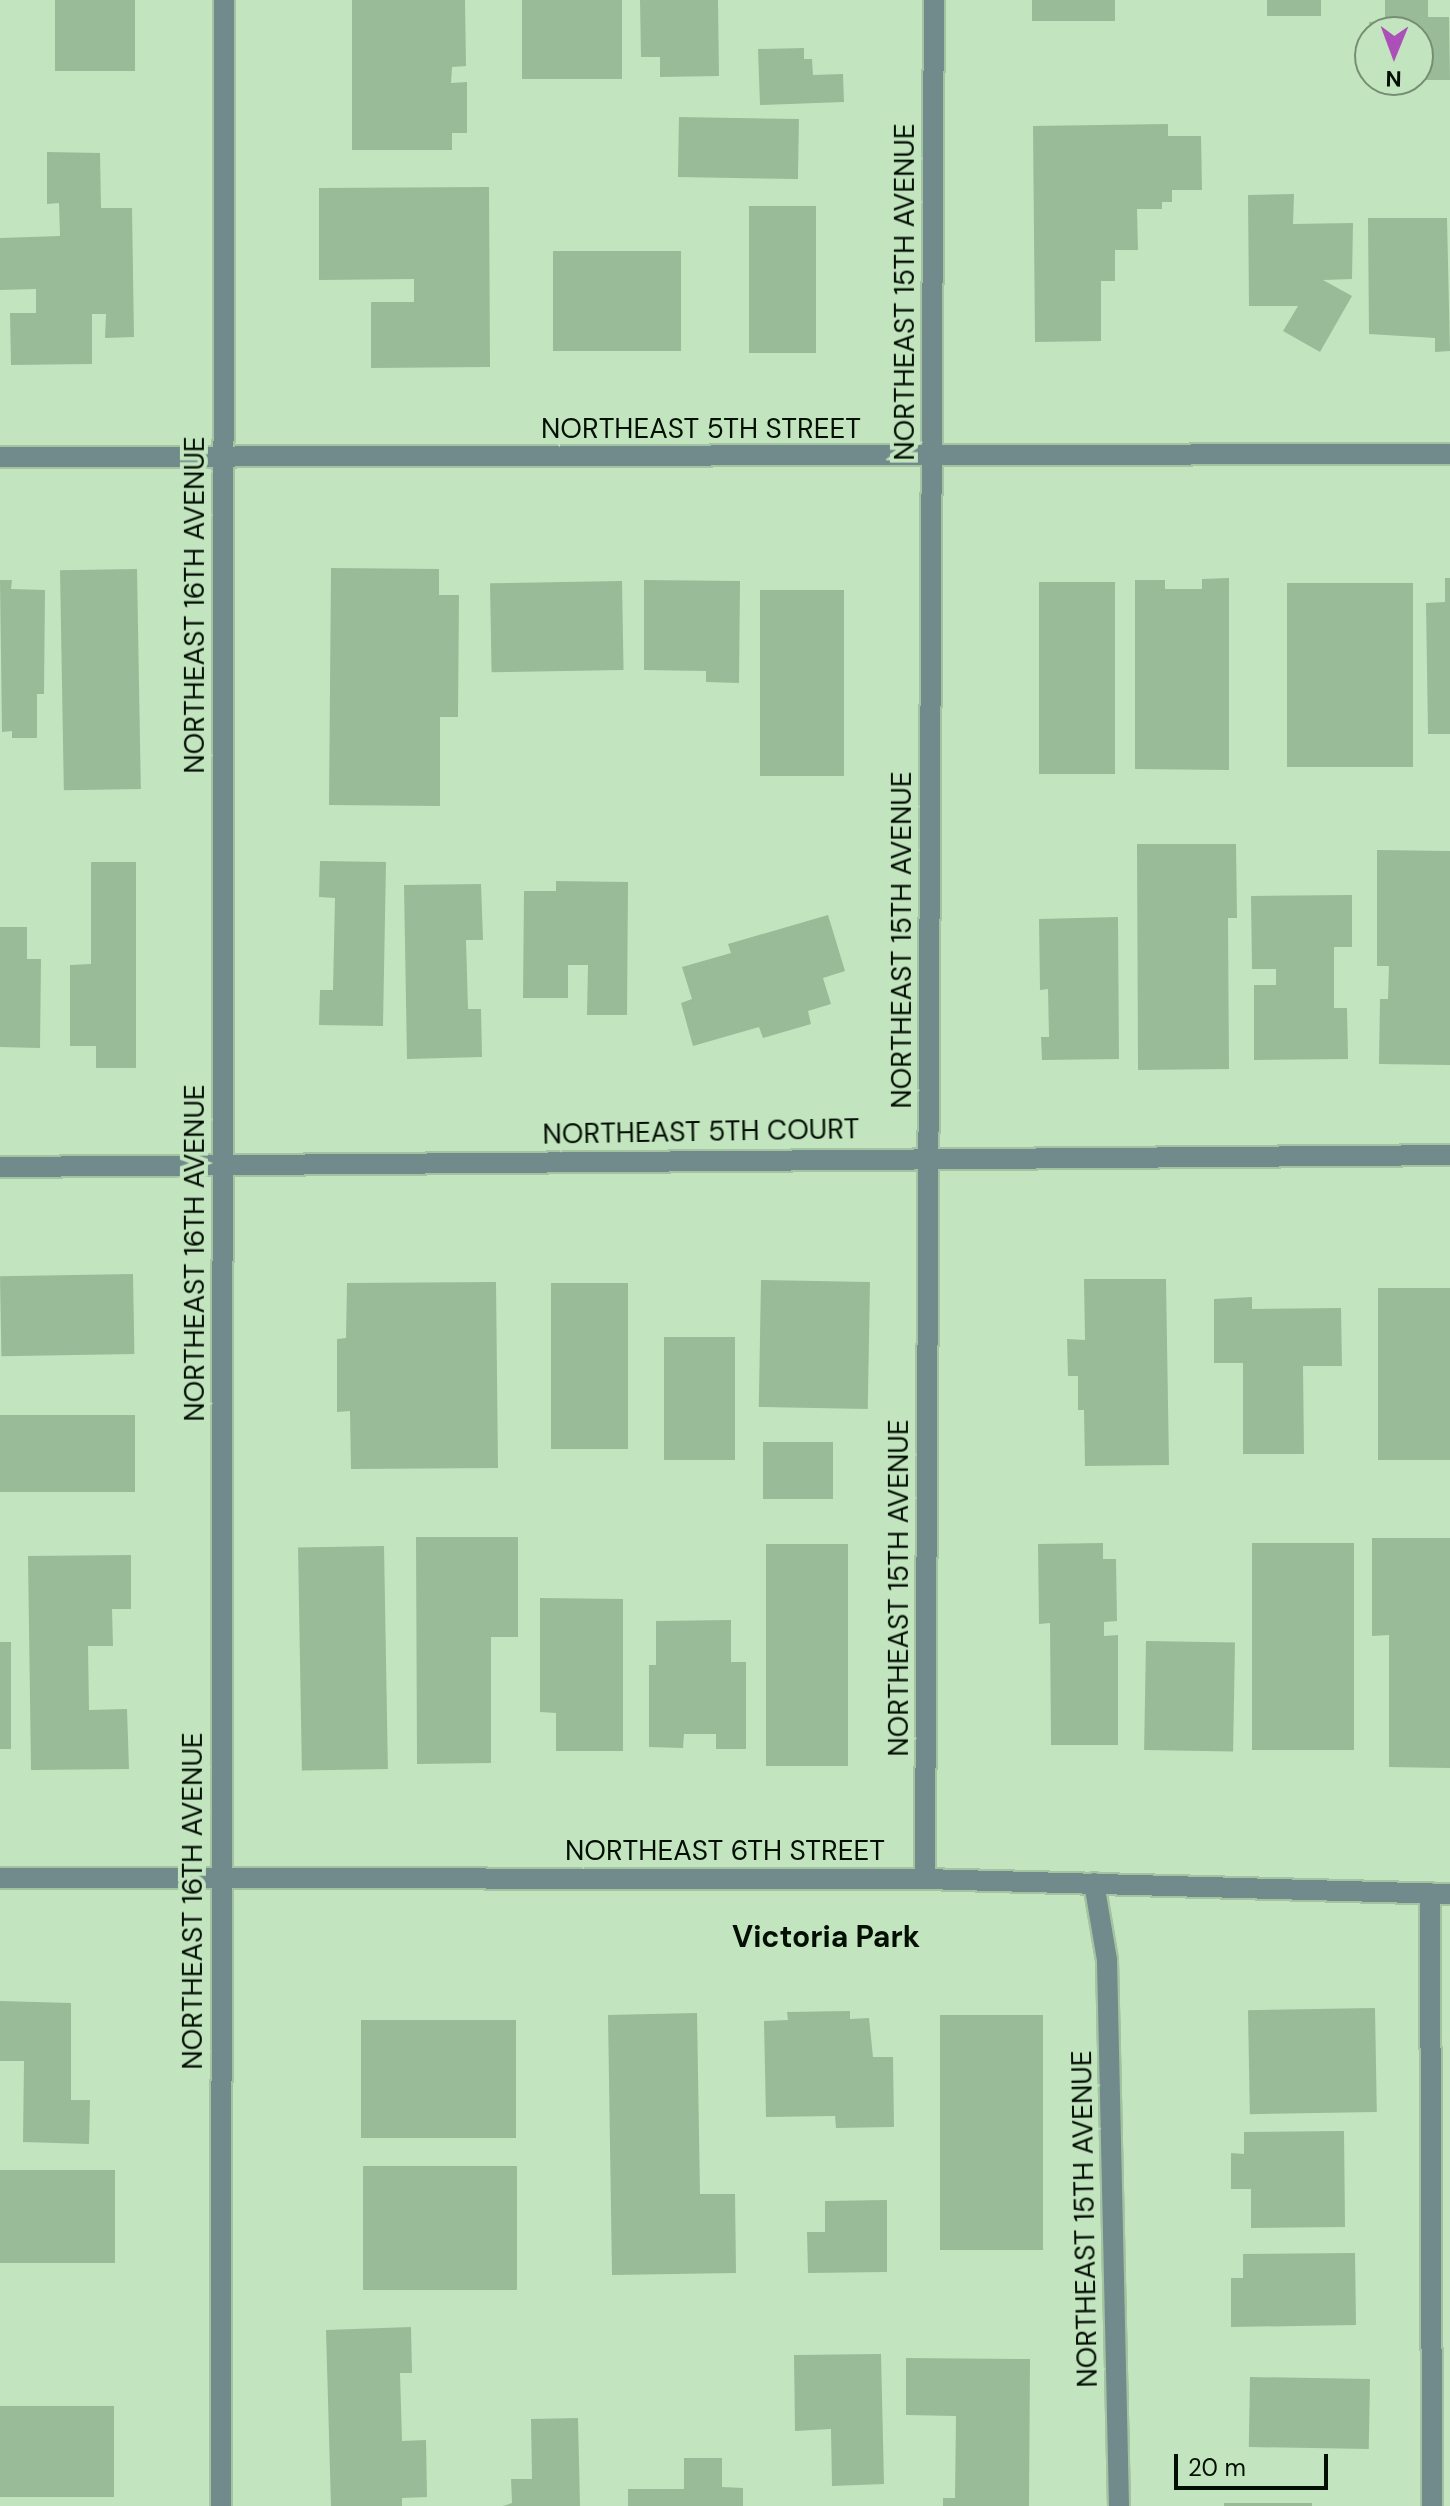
<!DOCTYPE html>
<style>
body{margin:0}
#map{position:relative;width:1450px;height:2506px;overflow:hidden;background:#c2e5bf;font-family:"DM Sans",sans-serif}
div>[style]{position:absolute}
[style*='--x']{left:calc(var(--x)*1px);top:calc(var(--y)*1px);width:calc(var(--w)*1px);rotate:calc(var(--a)*1deg)}
.building>*{inset:0;background:#99bb97;transform-origin:0 0}
.roads{filter:drop-shadow(2px 0 #a4c3a1) drop-shadow(-2px 0 #a4c3a1) drop-shadow(0 2px #a4c3a1) drop-shadow(0 -2px #a4c3a1)}
.service>*{height:20px;margin:-10px;padding:0 10px;transform-origin:10px;border-radius:10px;background:#718a8c}
.minor>*{height:20px;margin:-10px;padding:0 10px;transform-origin:10px;border-radius:10px;background:#718a8c}
.tertiary>*{height:20px;margin:-10px;padding:0 10px;transform-origin:10px;border-radius:10px;background:#718a8c}
span{translate:-50% -50%;white-space:nowrap;text-align:center;line-height:1.15;-webkit-text-stroke:8px #c2e5bf;paint-order:stroke}
.street-label{font-size:28px;color:#040f04}
.neighbourhood-label{font-size:30px;color:#040f04;font-weight:700}
.north{position:absolute;left:1354px;top:16px;width:80px;height:80px;box-sizing:border-box;background:#c2e5bf;border:2px solid #768f74;border-radius:50%;rotate:181deg;font-size:22px;font-weight:700;line-height:32px;text-align:center;color:#040f04}
.north::after{content:'';display:block;margin:auto;width:28px;height:36px;background:#ad4fb8;clip-path:polygon(50% 0,100% 100%,50% 72%,0 100%)}
.scale{position:absolute;left:1174px;top:2454px;width:154px;height:36px;box-sizing:border-box;border:4px solid #040f04;border-top:0;padding-left:10px;font-size:24px;line-height:28px;white-space:nowrap;color:#040f04;-webkit-text-stroke:6px #c2e5bf;paint-order:stroke}
</style>
<div id="map">
<div class="building">
<div style="left:55px;top:0;width:80px;height:71px"></div>
<div style="clip-path:polygon(352px 0,465px 0,466px 66px,452px 67px,451px 83px,467px 82px,467px 133px,452px 133px,452px 150px,352px 150px)"></div>
<div style="left:522px;top:0;width:100px;height:79px"></div>
<div style="clip-path:polygon(640px 0,718px 0,719px 76px,660px 77px,660px 57px,641px 57px)"></div>
<div style="left:1032px;top:0;width:83px;height:21px"></div>
<div style="left:1267px;top:0;width:54px;height:16px"></div>
<div style="clip-path:polygon(1385px 0,1428px 0,1428px 17px,1449px 17px,1450px 80px,1418px 80px,1418px 32px,1369px 32px,1369px 22px,1385px 21px)"></div>
<div style="clip-path:polygon(804px 48px,804px 59px,812px 59px,813px 75px,843px 74px,844px 102px,760px 105px,758px 49px)"></div>
<div style="left:679px;top:117px;width:120px;height:60px;rotate:1deg"></div>
<div style="clip-path:polygon(1168px 124px,1168px 136px,1201px 136px,1202px 190px,1172px 190px,1172px 202px,1162px 202px,1162px 209px,1137px 209px,1138px 250px,1115px 250px,1115px 281px,1101px 281px,1101px 341px,1035px 342px,1033px 126px)"></div>
<div style="clip-path:polygon(47px 152px,100px 153px,101px 208px,132px 208px,134px 337px,105px 338px,106px 314px,92px 314px,92px 364px,11px 365px,10px 313px,36px 313px,36px 289px,0 290px,0 238px,60px 236px,59px 203px,47px 204px)"></div>
<div style="clip-path:polygon(489px 187px,490px 367px,371px 368px,371px 302px,414px 302px,414px 279px,319px 280px,319px 188px)"></div>
<div style="clip-path:polygon(1294px 194px,1293px 224px,1353px 223px,1352px 279px,1323px 280px,1352px 296px,1320px 352px,1283px 331px,1298px 306px,1249px 306px,1248px 195px)"></div>
<div style="left:749px;top:206px;width:67px;height:147px"></div>
<div style="clip-path:polygon(1368px 218px,1447px 218px,1450px 351px,1435px 352px,1435px 338px,1369px 334px)"></div>
<div style="left:681px;top:251px;width:100px;height:128px;rotate:90deg"></div>
<div style="clip-path:polygon(331px 568px,439px 569px,439px 595px,459px 595px,458px 717px,440px 717px,440px 806px,329px 805px)"></div>
<div style="left:137px;top:569px;width:220px;height:77px;rotate:89deg"></div>
<div style="clip-path:polygon(1229px 578px,1229px 770px,1135px 769px,1135px 580px,1165px 580px,1165px 589px,1202px 589px,1202px 579px)"></div>
<div style="clip-path:polygon(1445px 578px,1450px 578px,1450px 734px,1428px 734px,1426px 603px,1445px 602px)"></div>
<div style="clip-path:polygon(0 580px,12px 580px,11px 589px,45px 590px,44px 694px,37px 694px,37px 738px,12px 738px,12px 731px,2px 732px)"></div>
<div style="clip-path:polygon(644px 580px,740px 581px,739px 683px,706px 682px,706px 671px,644px 670px)"></div>
<div style="left:622px;top:581px;width:89px;height:132px;rotate:89deg"></div>
<div style="left:1039px;top:582px;width:76px;height:192px"></div>
<div style="left:1287px;top:583px;width:126px;height:184px"></div>
<div style="left:760px;top:590px;width:84px;height:186px"></div>
<div style="clip-path:polygon(1137px 844px,1236px 844px,1237px 918px,1228px 918px,1229px 1069px,1138px 1070px)"></div>
<div style="clip-path:polygon(1377px 850px,1450px 851px,1450px 1065px,1379px 1064px,1380px 999px,1388px 999px,1389px 966px,1377px 966px)"></div>
<div style="clip-path:polygon(320px 861px,386px 862px,383px 1026px,319px 1025px,320px 990px,333px 990px,335px 898px,319px 897px)"></div>
<div style="clip-path:polygon(91px 862px,136px 862px,136px 1068px,96px 1068px,96px 1046px,70px 1046px,70px 965px,91px 964px)"></div>
<div style="clip-path:polygon(556px 881px,628px 882px,627px 1015px,587px 1015px,588px 965px,568px 965px,568px 998px,523px 998px,524px 891px,556px 891px)"></div>
<div style="clip-path:polygon(481px 884px,483px 940px,466px 940px,468px 1009px,481px 1009px,482px 1057px,407px 1059px,404px 885px)"></div>
<div style="clip-path:polygon(1352px 895px,1352px 947px,1334px 947px,1334px 1008px,1347px 1008px,1348px 1059px,1254px 1060px,1254px 985px,1276px 985px,1276px 969px,1252px 969px,1251px 896px)"></div>
<div style="clip-path:polygon(828px 915px,845px 971px,823px 978px,831px 1004px,808px 1011px,811px 1024px,763px 1038px,759px 1027px,693px 1046px,681px 1003px,692px 999px,682px 967px,731px 953px,728px 944px)"></div>
<div style="clip-path:polygon(1118px 917px,1119px 1059px,1042px 1060px,1041px 1037px,1049px 1037px,1048px 989px,1040px 990px,1039px 919px)"></div>
<div style="clip-path:polygon(0 927px,27px 927px,27px 959px,41px 959px,40px 1048px,0 1047px)"></div>
<div style="left:133px;top:1274px;width:80px;height:133px;rotate:89deg"></div>
<div style="clip-path:polygon(1084px 1279px,1166px 1279px,1169px 1465px,1085px 1466px,1084px 1410px,1078px 1410px,1078px 1376px,1068px 1376px,1067px 1339px,1085px 1340px)"></div>
<div style="left:761px;top:1280px;width:109px;height:127px;rotate:1deg"></div>
<div style="clip-path:polygon(496px 1282px,498px 1468px,351px 1469px,350px 1411px,337px 1412px,337px 1339px,346px 1338px,347px 1283px)"></div>
<div style="left:628px;top:1283px;width:166px;height:77px;rotate:90deg"></div>
<div style="left:1450px;top:1288px;width:172px;height:72px;rotate:90deg"></div>
<div style="clip-path:polygon(1252px 1297px,1252px 1309px,1341px 1308px,1342px 1366px,1303px 1366px,1304px 1454px,1243px 1454px,1243px 1363px,1214px 1363px,1214px 1299px)"></div>
<div style="left:664px;top:1337px;width:71px;height:123px"></div>
<div style="left:0;top:1415px;width:135px;height:77px"></div>
<div style="left:833px;top:1442px;width:57px;height:70px;rotate:90deg"></div>
<div style="clip-path:polygon(416px 1537px,518px 1537px,518px 1637px,491px 1637px,491px 1763px,417px 1764px)"></div>
<div style="clip-path:polygon(1372px 1538px,1450px 1538px,1450px 1768px,1389px 1767px,1389px 1635px,1372px 1636px)"></div>
<div style="clip-path:polygon(1103px 1543px,1103px 1559px,1116px 1559px,1117px 1621px,1104px 1622px,1104px 1636px,1118px 1635px,1118px 1745px,1051px 1745px,1050px 1623px,1039px 1624px,1038px 1544px)"></div>
<div style="left:1252px;top:1543px;width:102px;height:207px"></div>
<div style="left:766px;top:1544px;width:82px;height:222px"></div>
<div style="left:384px;top:1546px;width:223px;height:86px;rotate:89deg"></div>
<div style="clip-path:polygon(131px 1555px,131px 1609px,112px 1609px,113px 1646px,88px 1646px,89px 1710px,127px 1709px,129px 1769px,31px 1770px,28px 1556px)"></div>
<div style="clip-path:polygon(540px 1598px,623px 1599px,623px 1751px,556px 1751px,556px 1713px,540px 1712px)"></div>
<div style="clip-path:polygon(731px 1620px,731px 1662px,746px 1662px,746px 1749px,716px 1749px,716px 1734px,684px 1734px,683px 1748px,649px 1747px,649px 1665px,656px 1665px,656px 1621px)"></div>
<div style="left:1146px;top:1641px;width:89px;height:109px;rotate:1deg"></div>
<div style="left:0;top:1642px;width:11px;height:107px"></div>
<div style="clip-path:polygon(0 2001px,71px 2003px,71px 2100px,90px 2100px,89px 2144px,23px 2142px,24px 2061px,0 2061px)"></div>
<div style="left:1375px;top:2008px;width:104px;height:127px;rotate:89deg"></div>
<div style="clip-path:polygon(850px 2011px,850px 2019px,869px 2018px,873px 2057px,893px 2057px,894px 2127px,836px 2128px,835px 2116px,766px 2117px,764px 2021px,788px 2020px,787px 2012px)"></div>
<div style="clip-path:polygon(697px 2013px,700px 2194px,735px 2194px,736px 2273px,612px 2275px,608px 2015px)"></div>
<div style="left:940px;top:2015px;width:103px;height:235px"></div>
<div style="left:361px;top:2020px;width:155px;height:118px"></div>
<div style="clip-path:polygon(1344px 2131px,1345px 2227px,1251px 2228px,1251px 2189px,1231px 2189px,1231px 2153px,1244px 2154px,1244px 2132px)"></div>
<div style="left:363px;top:2166px;width:154px;height:124px"></div>
<div style="left:0;top:2170px;width:115px;height:93px"></div>
<div style="clip-path:polygon(887px 2200px,887px 2272px,808px 2273px,807px 2232px,825px 2232px,825px 2201px)"></div>
<div style="clip-path:polygon(1355px 2253px,1356px 2325px,1231px 2327px,1231px 2278px,1243px 2278px,1243px 2254px)"></div>
<div style="clip-path:polygon(411px 2327px,412px 2373px,400px 2373px,402px 2441px,426px 2440px,427px 2497px,402px 2498px,402px 2506px,331px 2506px,326px 2330px)"></div>
<div style="clip-path:polygon(881px 2354px,884px 2484px,832px 2486px,831px 2429px,795px 2431px,794px 2355px)"></div>
<div style="clip-path:polygon(906px 2358px,1030px 2359px,1029px 2506px,943px 2506px,943px 2498px,955px 2498px,956px 2416px,906px 2415px)"></div>
<div style="left:1250px;top:2377px;width:120px;height:70px;rotate:1deg"></div>
<div style="left:114px;top:2406px;width:91px;height:114px;rotate:90deg"></div>
<div style="clip-path:polygon(578px 2418px,580px 2506px,503px 2506px,512px 2503px,511px 2479px,532px 2479px,531px 2419px)"></div>
<div style="clip-path:polygon(684px 2458px,722px 2458px,722px 2487px,743px 2488px,743px 2506px,628px 2506px,628px 2489px,684px 2489px)"></div>
<div style="left:1224px;top:2503px;width:88px;height:3px"></div>
</div>
<div class="roads">
<div class="service">
<div style="--x:1430;--y:1893;--w:613;--a:89.81"></div>
</div>
<div class="minor">
<div style="--x:0;--y:457;--w:1450;--a:-0.12"></div>
<div style="--x:0;--y:1167;--w:1450;--a:-0.47"></div>
<div style="--x:925;--y:1879;--w:1879;--a:-89.73"></div>
<div style="--x:1094;--y:1883;--w:78;--a:80.4"></div>
<div style="--x:1107;--y:1960;--w:546;--a:88.74"></div>
<div style="--x:221;--y:2506;--w:2506;--a:-89.93"></div>
</div>
<div class="tertiary">
<div style="--x:0;--y:1878;--w:925;--a:0.06"></div>
<div style="--x:925;--y:1879;--w:525;--a:1.64"></div>
</div>
</div>
<div class="street-label">
<span style="left:905px;top:292px;rotate:-90deg">NORTHEAST 15TH AVENUE</span>
<span style="left:701px;top:429px">NORTHEAST 5TH STREET</span>
<span style="left:195px;top:605px;rotate:-90deg">NORTHEAST 16TH AVENUE</span>
<span style="left:902px;top:940px;rotate:-90deg">NORTHEAST 15TH AVENUE</span>
<span style="left:701px;top:1132px;rotate:-1deg">NORTHEAST 5TH COURT</span>
<span style="left:195px;top:1253px;rotate:-90deg">NORTHEAST 16TH AVENUE</span>
<span style="left:899px;top:1588px;rotate:-90deg">NORTHEAST 15TH AVENUE</span>
<span style="left:725px;top:1851px">NORTHEAST 6TH STREET</span>
<span style="left:193px;top:1901px;rotate:-90deg">NORTHEAST 16TH AVENUE</span>
<span style="left:1085px;top:2219px;rotate:-91deg">NORTHEAST 15TH AVENUE</span>
</div>
<div class="neighbourhood-label">
<span style="left:826px;top:1937px">Victoria Park</span>
</div>
<div class="north">N</div>
<div class="scale">20 m</div>
</div>
